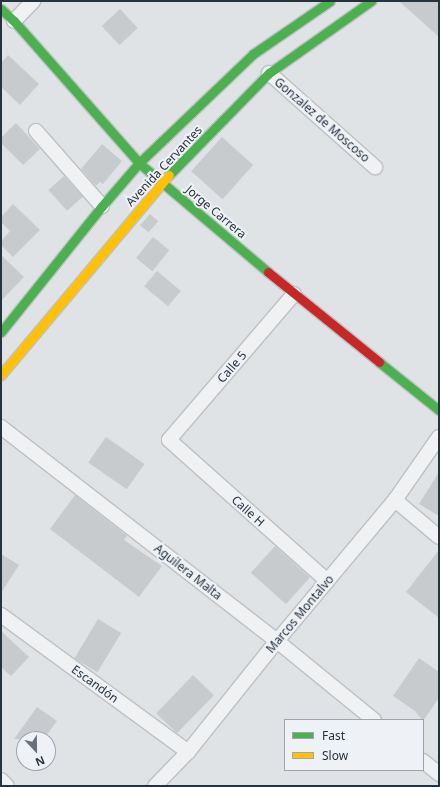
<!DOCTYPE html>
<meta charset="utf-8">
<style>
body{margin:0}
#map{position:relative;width:440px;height:787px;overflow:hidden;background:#e0e3e6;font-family:"Noto Sans",sans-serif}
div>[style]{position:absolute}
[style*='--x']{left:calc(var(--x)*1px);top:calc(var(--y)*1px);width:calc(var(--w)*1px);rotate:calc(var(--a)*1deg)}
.building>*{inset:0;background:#c8cbce;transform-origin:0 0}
.roads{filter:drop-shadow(1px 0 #bec1c4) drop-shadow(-1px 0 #bec1c4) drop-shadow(0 1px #bec1c4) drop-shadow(0 -1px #bec1c4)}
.street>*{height:14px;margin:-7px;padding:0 7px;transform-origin:7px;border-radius:7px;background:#f0f1f2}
.fast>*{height:9px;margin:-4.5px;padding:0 4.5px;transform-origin:4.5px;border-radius:4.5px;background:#4caf50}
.slow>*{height:9px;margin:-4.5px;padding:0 4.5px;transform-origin:4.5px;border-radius:4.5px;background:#ffc107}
.jam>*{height:9px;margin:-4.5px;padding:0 4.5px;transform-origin:4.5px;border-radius:4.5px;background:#c62828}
span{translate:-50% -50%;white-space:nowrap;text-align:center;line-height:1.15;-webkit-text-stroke:4px #eef2f6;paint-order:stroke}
.street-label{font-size:12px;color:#27323f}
.frame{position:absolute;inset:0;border:2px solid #27323f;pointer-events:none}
.legend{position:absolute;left:284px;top:719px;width:140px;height:52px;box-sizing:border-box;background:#eef2f6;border:1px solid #9ea5ad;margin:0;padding:5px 7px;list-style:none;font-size:12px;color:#27323f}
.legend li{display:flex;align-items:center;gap:8px;height:20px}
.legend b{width:20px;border:1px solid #9ea5ad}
.north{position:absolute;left:16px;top:731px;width:40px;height:40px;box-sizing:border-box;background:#eef2f6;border:1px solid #9ea5ad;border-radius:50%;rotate:158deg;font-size:11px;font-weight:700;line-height:16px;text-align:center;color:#27323f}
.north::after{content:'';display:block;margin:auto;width:14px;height:18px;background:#687079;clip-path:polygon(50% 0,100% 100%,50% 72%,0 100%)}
</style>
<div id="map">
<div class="building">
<div style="clip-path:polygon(399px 1px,439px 1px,439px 37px)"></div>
<div style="left:120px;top:9px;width:26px;height:25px;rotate:47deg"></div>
<div style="clip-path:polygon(8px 55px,39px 84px,20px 105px,1px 87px,1px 63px)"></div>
<div style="clip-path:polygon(16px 123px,40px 149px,23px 165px,1px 143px,1px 138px)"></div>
<div style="left:222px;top:137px;width:42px;height:46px;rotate:42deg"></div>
<div style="clip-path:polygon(102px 144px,122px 161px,103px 184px,100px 182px,96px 186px,81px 169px)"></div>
<div style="left:64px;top:176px;width:28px;height:21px;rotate:48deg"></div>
<div style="clip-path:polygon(13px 204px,40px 230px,13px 257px,1px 245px,1px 241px,10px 231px,1px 222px,1px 217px)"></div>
<div style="left:150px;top:214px;width:11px;height:15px;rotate:41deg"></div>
<div style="left:153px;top:237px;width:21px;height:27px;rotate:39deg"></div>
<div style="clip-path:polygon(1px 255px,24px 277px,1px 301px)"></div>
<div style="left:157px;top:271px;width:31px;height:20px;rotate:40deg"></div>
<div style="left:106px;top:437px;width:47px;height:31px;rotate:35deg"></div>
<div style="clip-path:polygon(439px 472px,439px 516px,419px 504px)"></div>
<div style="clip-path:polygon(75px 495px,127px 536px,124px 540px,162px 566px,139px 597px,50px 529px)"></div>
<div style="left:275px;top:546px;width:47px;height:36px;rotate:42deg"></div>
<div style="clip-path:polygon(439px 550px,439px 618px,406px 592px)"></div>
<div style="clip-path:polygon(1px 554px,19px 565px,1px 593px)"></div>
<div style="left:98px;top:619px;width:27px;height:46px;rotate:31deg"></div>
<div style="clip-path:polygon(1px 631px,29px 657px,11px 676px,1px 667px)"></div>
<div style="clip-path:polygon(419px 658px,439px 672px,439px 698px,423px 721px,415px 711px,393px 696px)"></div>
<div style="left:193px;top:675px;width:29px;height:53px;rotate:44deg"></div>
<div style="clip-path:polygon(37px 707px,57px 721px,44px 739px,14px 739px)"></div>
</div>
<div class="roads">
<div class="street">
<div style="--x:14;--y:21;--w:28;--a:-46"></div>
<div style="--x:269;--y:73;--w:142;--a:41.6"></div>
<div style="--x:36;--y:131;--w:100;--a:48.7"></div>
<div style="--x:294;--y:294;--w:192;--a:130.6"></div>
<div style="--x:169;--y:440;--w:212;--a:41.7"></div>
<div style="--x:1;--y:427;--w:349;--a:37.8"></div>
<div style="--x:277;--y:641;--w:125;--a:39.2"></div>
<div style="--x:395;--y:500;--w:57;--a:40.1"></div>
<div style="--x:1;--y:615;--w:232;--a:36.2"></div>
<div style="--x:423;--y:761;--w:21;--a:39"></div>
<div style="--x:1;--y:780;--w:8;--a:45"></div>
<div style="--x:155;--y:786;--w:47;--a:-45.9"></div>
<div style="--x:188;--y:752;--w:142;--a:-51.3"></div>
<div style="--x:277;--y:641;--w:184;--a:-50.1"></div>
<div style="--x:395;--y:500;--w:77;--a:-55.1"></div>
</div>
<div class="fast">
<div style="--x:1;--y:9;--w:18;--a:43"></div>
<div style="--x:14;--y:21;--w:189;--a:48.6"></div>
<div style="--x:139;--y:163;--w:169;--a:40.2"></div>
<div style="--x:169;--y:175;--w:143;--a:-45.6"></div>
<div style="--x:269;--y:73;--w:125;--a:-35.2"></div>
<div style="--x:1;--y:332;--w:161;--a:-51.3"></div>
<div style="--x:102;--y:206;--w:57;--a:-49.3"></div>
<div style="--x:139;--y:163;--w:158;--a:-43.7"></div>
<div style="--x:253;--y:54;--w:93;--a:-34.5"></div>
<div style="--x:379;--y:362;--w:77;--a:38.7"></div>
</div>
<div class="slow">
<div style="--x:1;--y:375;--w:261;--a:-50"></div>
</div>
<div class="jam">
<div style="--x:268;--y:272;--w:143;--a:39"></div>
</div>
</div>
<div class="street-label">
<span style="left:322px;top:120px;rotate:41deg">Gonzalez de Moscoso</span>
<span style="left:164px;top:166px;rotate:-47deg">Avenida Cervantes</span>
<span style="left:216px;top:212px;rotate:40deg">Jorge Carrera</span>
<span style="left:232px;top:367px;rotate:-49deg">Calle 5</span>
<span style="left:248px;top:511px;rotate:42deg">Calle H</span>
<span style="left:188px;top:572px;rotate:38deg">Aguilera Malta</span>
<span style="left:300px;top:614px;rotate:-50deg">Marcos Montalvo</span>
<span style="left:95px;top:684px;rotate:36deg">Escandón</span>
</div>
<div class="frame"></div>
<ul class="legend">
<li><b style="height:5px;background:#4caf50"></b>Fast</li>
<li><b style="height:5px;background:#ffc107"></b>Slow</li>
</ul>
<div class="north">N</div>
</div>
